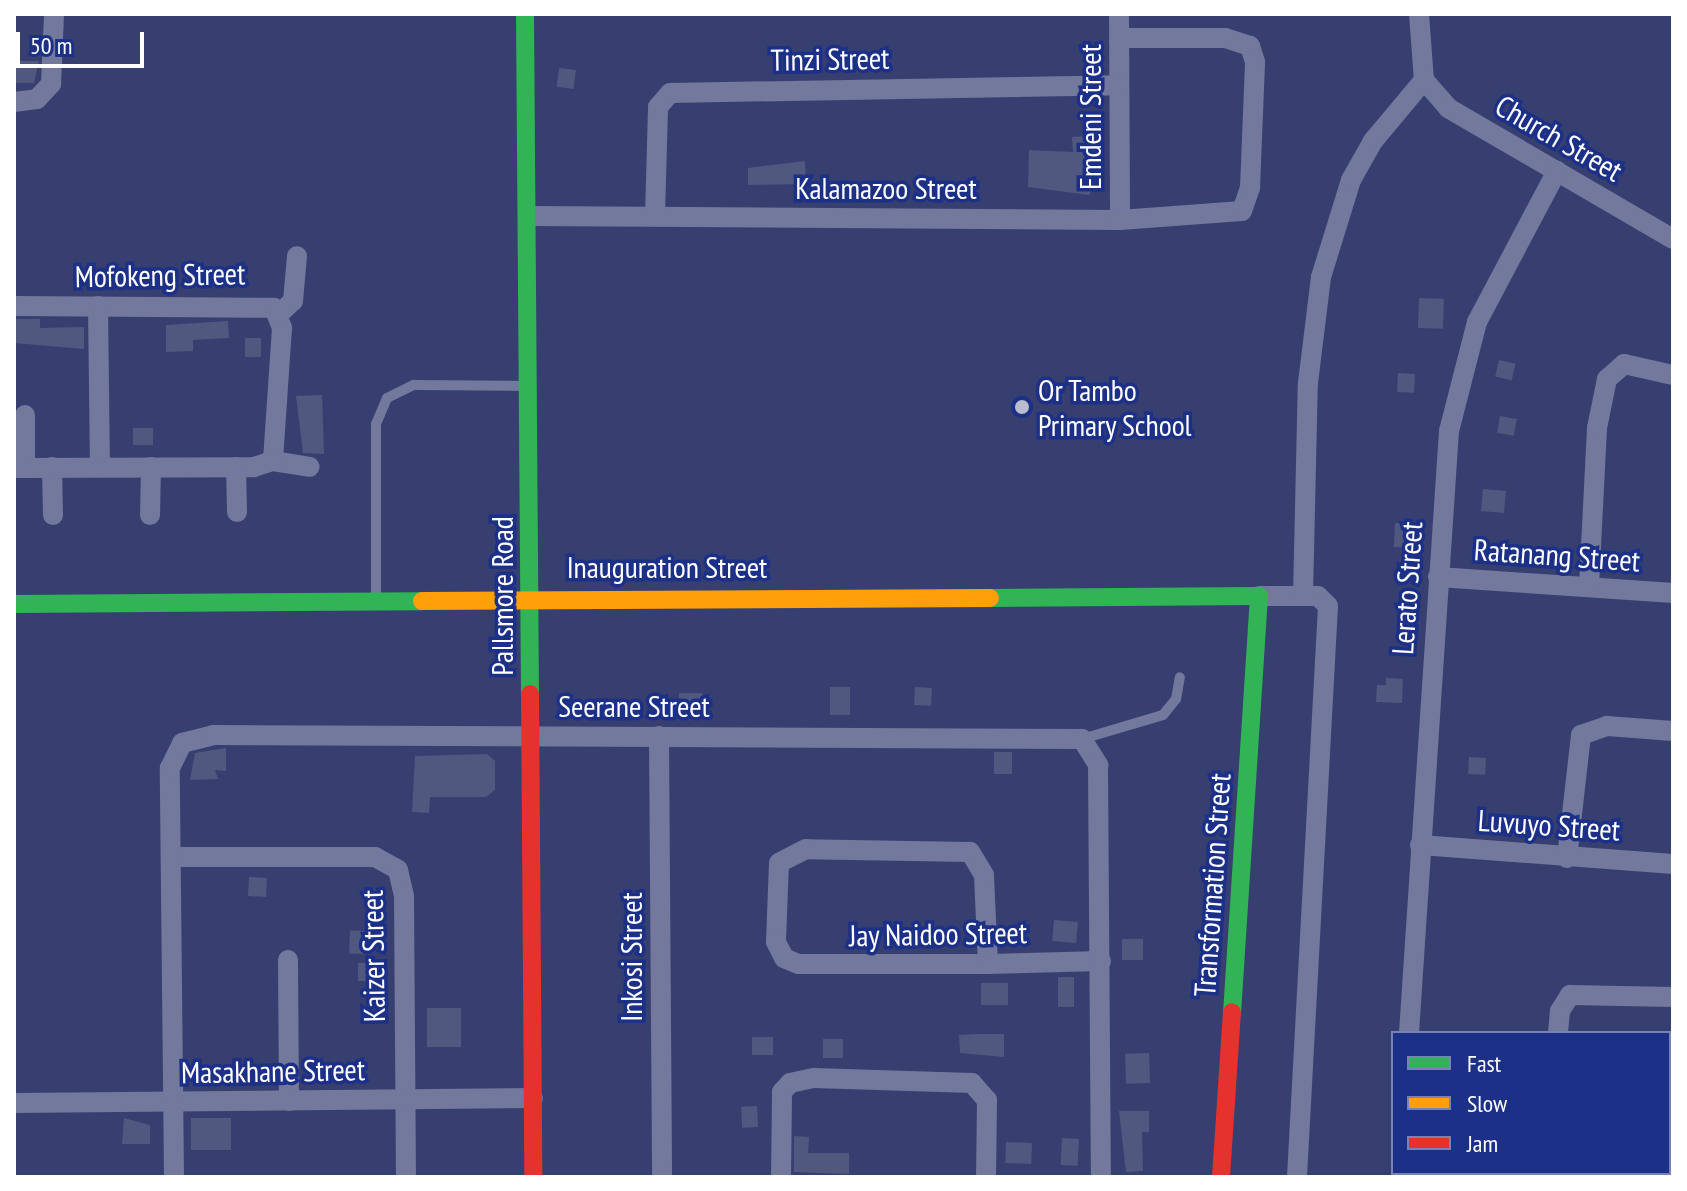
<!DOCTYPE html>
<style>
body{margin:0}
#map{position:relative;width:1687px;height:1191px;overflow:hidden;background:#363f70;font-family:"PT Sans Narrow",sans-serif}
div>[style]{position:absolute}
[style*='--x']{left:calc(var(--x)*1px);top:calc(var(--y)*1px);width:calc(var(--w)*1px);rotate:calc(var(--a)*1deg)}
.building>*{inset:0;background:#50587f;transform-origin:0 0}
.lane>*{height:10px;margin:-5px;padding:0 5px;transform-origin:5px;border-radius:5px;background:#72799d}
.street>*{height:20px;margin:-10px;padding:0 10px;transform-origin:10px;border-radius:10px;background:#72799d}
.fast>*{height:18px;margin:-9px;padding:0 9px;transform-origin:9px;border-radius:9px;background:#30b455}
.slow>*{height:18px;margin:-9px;padding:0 9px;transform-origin:9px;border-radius:9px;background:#ff9f0a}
.jam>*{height:18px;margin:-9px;padding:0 9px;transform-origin:9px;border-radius:9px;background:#e5322d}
.dots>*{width:22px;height:22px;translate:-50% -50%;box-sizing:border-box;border:4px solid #1d3088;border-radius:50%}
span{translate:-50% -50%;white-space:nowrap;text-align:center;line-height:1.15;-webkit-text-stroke:7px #1d3088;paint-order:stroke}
.street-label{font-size:30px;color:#fff}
.poi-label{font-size:30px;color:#fff}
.left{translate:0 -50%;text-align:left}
.frame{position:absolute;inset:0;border:16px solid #fff;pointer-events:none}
.legend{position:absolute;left:1391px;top:1031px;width:280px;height:144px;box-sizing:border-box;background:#1d3088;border:2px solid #7783b8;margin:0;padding:10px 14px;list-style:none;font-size:24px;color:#fff}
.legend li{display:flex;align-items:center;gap:16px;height:40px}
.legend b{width:40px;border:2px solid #7783b8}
.scale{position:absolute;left:16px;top:32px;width:128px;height:36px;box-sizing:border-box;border:4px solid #fff;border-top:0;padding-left:10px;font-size:24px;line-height:28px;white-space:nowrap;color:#fff;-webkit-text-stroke:6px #1d3088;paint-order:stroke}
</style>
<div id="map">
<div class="building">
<div style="clip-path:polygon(16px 61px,39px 61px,34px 83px,16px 83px)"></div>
<div style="left:559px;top:68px;width:17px;height:19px;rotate:7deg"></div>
<div style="clip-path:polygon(1090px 136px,1094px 187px,1089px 195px,1028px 187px,1029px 150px,1073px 152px,1072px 137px)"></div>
<div style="clip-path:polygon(805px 161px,806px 184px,748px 185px,748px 168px)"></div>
<div style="left:1419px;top:298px;width:25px;height:30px;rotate:2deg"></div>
<div style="clip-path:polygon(14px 319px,40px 319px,40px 328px,84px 327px,84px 349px,14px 343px)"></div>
<div style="clip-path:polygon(228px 321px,229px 338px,193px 340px,193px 351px,166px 352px,166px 325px)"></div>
<div style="left:245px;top:338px;width:16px;height:19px"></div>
<div style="left:1499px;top:360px;width:17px;height:17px;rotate:13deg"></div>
<div style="left:1398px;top:373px;width:17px;height:19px;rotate:3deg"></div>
<div style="clip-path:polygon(322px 395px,324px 454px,303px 453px,296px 396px)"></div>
<div style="left:1500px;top:416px;width:17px;height:17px;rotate:10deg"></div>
<div style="left:133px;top:428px;width:20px;height:17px"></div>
<div style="left:1483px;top:489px;width:23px;height:22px;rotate:5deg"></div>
<div style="left:1395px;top:523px;width:17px;height:24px;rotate:3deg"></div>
<div style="clip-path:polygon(1386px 678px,1403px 679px,1402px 703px,1376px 702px,1377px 685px,1386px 685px)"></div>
<div style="left:830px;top:687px;width:20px;height:28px"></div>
<div style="left:915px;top:687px;width:17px;height:18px;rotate:3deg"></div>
<div style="left:679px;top:693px;width:23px;height:21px"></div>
<div style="clip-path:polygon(226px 748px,226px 771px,215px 770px,218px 779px,190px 780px,195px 753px)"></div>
<div style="left:994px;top:752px;width:18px;height:22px"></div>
<div style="clip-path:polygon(487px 754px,495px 761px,495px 790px,486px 797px,430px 797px,429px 813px,412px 812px,415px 756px)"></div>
<div style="left:1469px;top:757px;width:17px;height:17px;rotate:3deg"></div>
<div style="left:249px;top:877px;width:18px;height:19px;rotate:3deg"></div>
<div style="left:1054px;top:920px;width:24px;height:21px;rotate:5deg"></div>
<div style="left:366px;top:931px;width:23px;height:16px;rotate:92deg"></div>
<div style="left:1122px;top:939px;width:21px;height:21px"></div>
<div style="left:383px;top:963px;width:18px;height:25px;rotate:90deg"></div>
<div style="left:1058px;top:977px;width:16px;height:30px"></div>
<div style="left:981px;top:983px;width:27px;height:22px"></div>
<div style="left:427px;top:1008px;width:34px;height:39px"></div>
<div style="clip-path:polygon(976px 1034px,1004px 1034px,1004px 1057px,960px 1053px,959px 1035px)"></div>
<div style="left:752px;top:1037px;width:21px;height:18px"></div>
<div style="left:843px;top:1039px;width:19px;height:20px;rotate:90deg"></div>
<div style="left:1149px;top:1053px;width:30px;height:24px;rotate:88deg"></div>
<div style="left:757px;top:1106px;width:21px;height:16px;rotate:87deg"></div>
<div style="clip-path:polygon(1119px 1111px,1149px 1111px,1149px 1132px,1142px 1132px,1143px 1171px,1126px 1172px)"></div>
<div style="clip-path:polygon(124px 1118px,150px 1125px,150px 1144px,122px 1144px)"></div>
<div style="left:191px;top:1118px;width:40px;height:32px"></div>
<div style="clip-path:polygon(794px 1136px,809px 1137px,808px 1153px,849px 1153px,849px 1174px,794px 1172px)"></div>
<div style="left:1062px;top:1138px;width:17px;height:27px;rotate:3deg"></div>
<div style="left:1006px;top:1142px;width:26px;height:21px;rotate:2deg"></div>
</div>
<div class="lane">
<div style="--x:376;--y:599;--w:175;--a:-90"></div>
<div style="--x:376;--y:424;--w:28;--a:-67"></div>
<div style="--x:387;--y:398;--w:30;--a:-26"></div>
<div style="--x:414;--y:385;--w:113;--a:0.5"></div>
<div style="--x:1082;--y:739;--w:84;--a:-16.5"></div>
<div style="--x:1163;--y:715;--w:21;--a:-51"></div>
<div style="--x:1176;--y:699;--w:22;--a:-80"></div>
</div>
<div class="street">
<div style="--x:1119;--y:14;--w:206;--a:89.7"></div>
<div style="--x:1419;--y:14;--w:66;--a:85.7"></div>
<div style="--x:1424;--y:80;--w:37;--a:49"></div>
<div style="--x:1448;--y:108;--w:260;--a:30.2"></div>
<div style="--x:14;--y:102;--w:23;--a:-7"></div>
<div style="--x:37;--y:99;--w:21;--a:-47"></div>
<div style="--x:51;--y:84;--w:70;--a:-87.5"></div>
<div style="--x:528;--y:216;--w:592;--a:0.39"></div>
<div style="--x:1120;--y:220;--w:122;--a:-4.2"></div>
<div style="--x:1242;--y:211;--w:24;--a:-71"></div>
<div style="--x:1250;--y:188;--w:126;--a:-87.7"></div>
<div style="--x:1255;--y:62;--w:17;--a:-107"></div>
<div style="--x:1250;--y:46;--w:26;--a:-162"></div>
<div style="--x:1225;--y:38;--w:106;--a:180"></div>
<div style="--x:655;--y:216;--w:109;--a:-88.4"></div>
<div style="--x:658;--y:107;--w:18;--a:-49"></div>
<div style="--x:670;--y:93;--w:449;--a:-1"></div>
<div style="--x:14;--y:306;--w:260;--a:0.4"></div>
<div style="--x:274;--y:308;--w:22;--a:68"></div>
<div style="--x:282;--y:328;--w:133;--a:93.9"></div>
<div style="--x:98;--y:306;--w:161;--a:89.3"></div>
<div style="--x:279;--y:314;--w:19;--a:-43"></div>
<div style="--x:293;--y:301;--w:45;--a:-84.9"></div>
<div style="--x:273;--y:461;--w:37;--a:9"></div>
<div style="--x:25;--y:467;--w:52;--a:-90"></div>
<div style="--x:52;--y:467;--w:48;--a:88.8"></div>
<div style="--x:236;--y:467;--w:45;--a:88.7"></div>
<div style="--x:14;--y:468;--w:240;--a:-0.2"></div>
<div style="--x:254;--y:467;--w:20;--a:-18"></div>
<div style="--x:150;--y:515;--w:48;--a:-88.8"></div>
<div style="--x:1438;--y:577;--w:236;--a:3.9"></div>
<div style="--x:1589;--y:586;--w:158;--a:-87.1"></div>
<div style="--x:1597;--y:428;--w:50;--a:-78.5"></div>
<div style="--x:1607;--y:379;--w:23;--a:-41"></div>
<div style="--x:1624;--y:364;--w:50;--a:12.7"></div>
<div style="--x:1259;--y:596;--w:59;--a:0"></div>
<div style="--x:1318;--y:596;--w:14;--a:45"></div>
<div style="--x:1328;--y:606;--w:572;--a:93.11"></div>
<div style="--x:1303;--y:596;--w:213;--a:-88.7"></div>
<div style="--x:1308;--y:383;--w:107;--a:-83"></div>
<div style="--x:1321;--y:277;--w:102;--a:-72.8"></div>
<div style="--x:1351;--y:180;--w:45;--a:-60.6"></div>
<div style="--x:1373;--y:141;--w:80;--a:-50.1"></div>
<div style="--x:659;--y:736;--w:441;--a:89.6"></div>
<div style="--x:1420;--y:845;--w:254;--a:4.3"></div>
<div style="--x:171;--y:857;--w:204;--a:0"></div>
<div style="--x:375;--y:857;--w:26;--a:29"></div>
<div style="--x:398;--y:870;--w:27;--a:77"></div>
<div style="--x:404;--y:896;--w:281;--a:89.6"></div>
<div style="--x:1567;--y:858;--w:124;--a:-83.5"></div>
<div style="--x:1581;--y:735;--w:28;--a:-19"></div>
<div style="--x:1607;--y:726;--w:66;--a:4.3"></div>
<div style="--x:288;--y:960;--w:141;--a:89.6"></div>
<div style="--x:988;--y:964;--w:89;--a:-92.6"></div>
<div style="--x:984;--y:875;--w:27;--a:-121"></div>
<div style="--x:970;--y:852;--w:164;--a:-179"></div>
<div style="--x:806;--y:849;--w:30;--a:153"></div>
<div style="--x:779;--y:863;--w:79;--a:92.2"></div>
<div style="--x:776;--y:942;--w:18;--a:63"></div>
<div style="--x:784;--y:958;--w:15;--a:23"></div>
<div style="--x:798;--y:964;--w:190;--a:0"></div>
<div style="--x:988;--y:964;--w:113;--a:-1.5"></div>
<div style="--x:1409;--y:1033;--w:603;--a:-86.2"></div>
<div style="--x:1449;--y:431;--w:113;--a:-75.6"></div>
<div style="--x:1477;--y:322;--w:171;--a:-62.1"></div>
<div style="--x:1558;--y:1033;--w:22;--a:-85"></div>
<div style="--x:1560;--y:1011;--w:19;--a:-58"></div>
<div style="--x:1570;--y:995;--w:103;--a:1.1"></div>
<div style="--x:14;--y:1103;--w:519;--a:-0.55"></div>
<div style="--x:1669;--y:1130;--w:4;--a:0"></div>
<div style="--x:174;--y:1177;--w:409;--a:-90.6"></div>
<div style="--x:170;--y:768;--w:28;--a:-64"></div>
<div style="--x:182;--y:743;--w:32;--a:-14"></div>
<div style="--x:213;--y:735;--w:869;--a:0.26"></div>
<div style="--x:1082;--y:739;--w:31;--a:58"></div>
<div style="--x:1098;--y:765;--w:412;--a:89.6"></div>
<div style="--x:781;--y:1177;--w:85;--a:-89.3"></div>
<div style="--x:782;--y:1092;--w:12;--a:-48"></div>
<div style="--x:790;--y:1083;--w:25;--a:-12"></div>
<div style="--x:814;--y:1078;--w:158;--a:1.8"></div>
<div style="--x:972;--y:1083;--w:23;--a:49"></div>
<div style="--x:987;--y:1100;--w:77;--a:90.7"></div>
<div style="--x:1402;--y:1177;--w:4;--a:-76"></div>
<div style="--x:1553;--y:1177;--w:4;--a:-90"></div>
</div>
<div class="fast">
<div style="--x:525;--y:14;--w:680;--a:89.58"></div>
<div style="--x:990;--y:598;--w:269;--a:-0.4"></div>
<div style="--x:1259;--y:596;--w:417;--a:93.7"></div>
<div style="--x:14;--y:604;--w:408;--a:-0.4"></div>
</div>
<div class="slow">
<div style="--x:422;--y:601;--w:568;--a:-0.3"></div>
</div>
<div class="jam">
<div style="--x:530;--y:694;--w:483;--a:89.6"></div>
<div style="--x:1221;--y:1177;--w:165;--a:-86.2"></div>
</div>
<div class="dots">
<div style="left:1022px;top:407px;background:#b9bccd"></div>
</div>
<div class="street-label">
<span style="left:830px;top:59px;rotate:-1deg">Tinzi Street</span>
<span style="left:1090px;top:117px;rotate:-90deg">Emdeni Street</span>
<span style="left:1559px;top:138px;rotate:30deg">Church Street</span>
<span style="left:886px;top:188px">Kalamazoo Street</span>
<span style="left:160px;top:275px;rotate:-1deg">Mofokeng Street</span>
<span style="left:1557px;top:555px;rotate:4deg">Ratanang Street</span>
<span style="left:667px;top:567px">Inauguration Street</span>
<span style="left:1407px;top:588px;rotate:-86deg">Lerato Street</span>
<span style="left:502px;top:596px;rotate:-90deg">Pallsmore Road</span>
<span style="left:634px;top:706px">Seerane Street</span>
<span style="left:1549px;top:825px;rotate:4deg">Luvuyo Street</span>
<span style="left:1212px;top:885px;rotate:-86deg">Transformation Street</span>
<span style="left:938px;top:934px;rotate:-1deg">Jay Naidoo Street</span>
<span style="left:373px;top:956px;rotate:-91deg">Kaizer Street</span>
<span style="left:631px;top:957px;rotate:-90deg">Inkosi Street</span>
<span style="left:273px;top:1071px;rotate:-1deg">Masakhane Street</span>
</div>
<div class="poi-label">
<span class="left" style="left:1038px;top:407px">Or Tambo<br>Primary School</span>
</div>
<div class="frame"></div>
<ul class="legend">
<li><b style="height:10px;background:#30b455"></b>Fast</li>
<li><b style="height:10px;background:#ff9f0a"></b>Slow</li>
<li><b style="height:10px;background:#e5322d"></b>Jam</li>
</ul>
<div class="scale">50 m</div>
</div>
